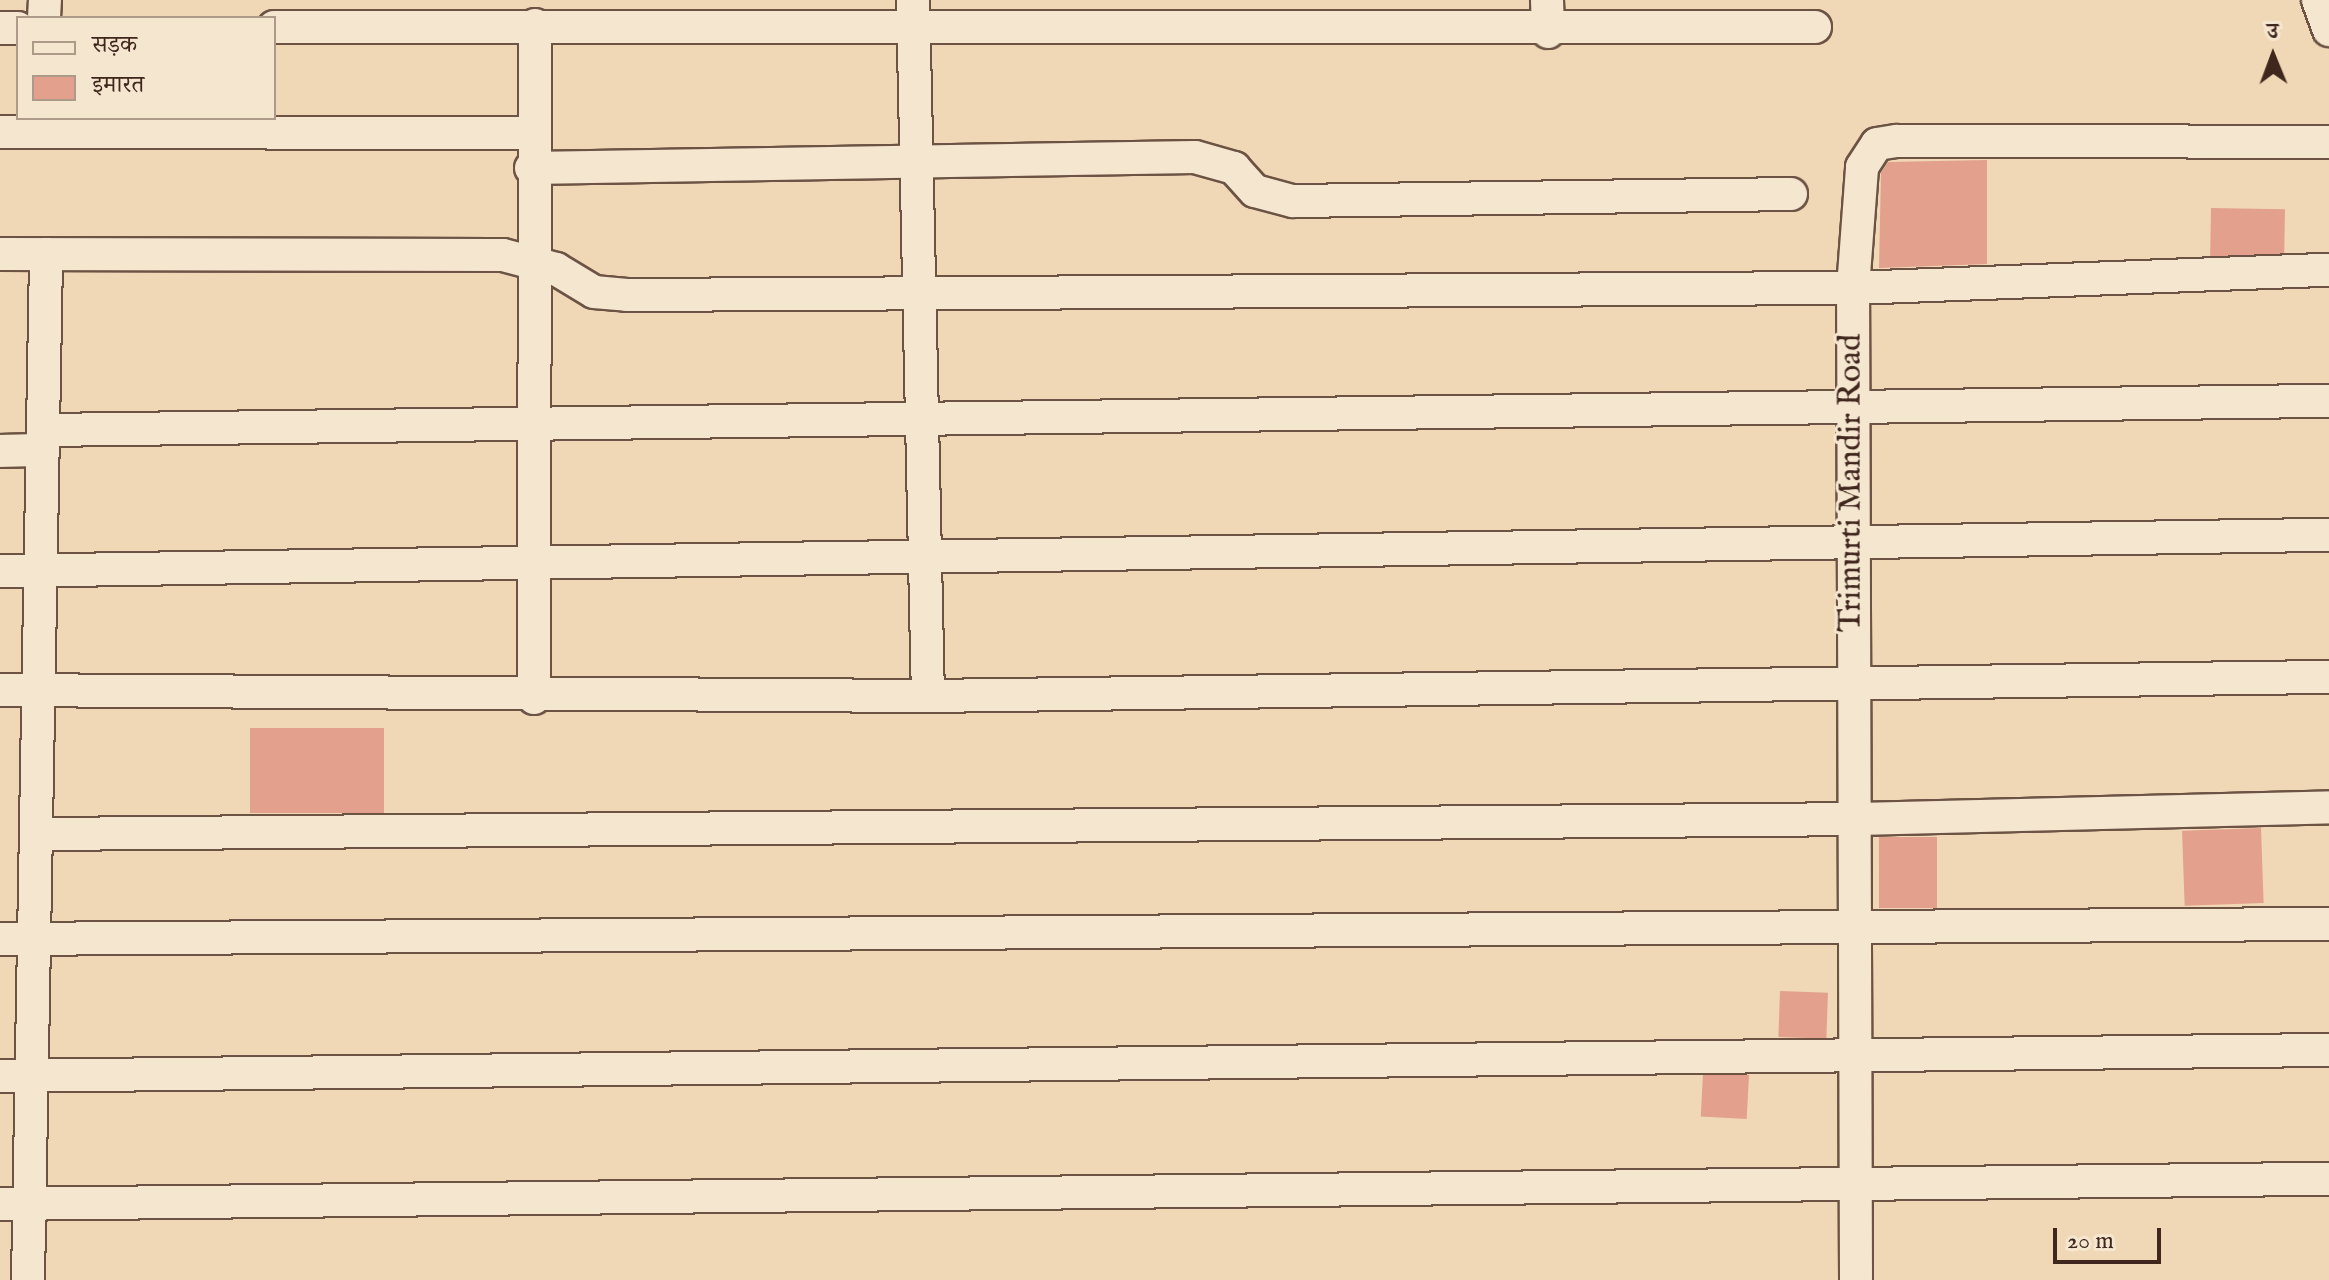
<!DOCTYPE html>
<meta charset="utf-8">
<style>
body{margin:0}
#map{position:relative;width:2329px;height:1280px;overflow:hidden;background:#f0d8b7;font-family:"IM FELL English","Noto Serif Devanagari",serif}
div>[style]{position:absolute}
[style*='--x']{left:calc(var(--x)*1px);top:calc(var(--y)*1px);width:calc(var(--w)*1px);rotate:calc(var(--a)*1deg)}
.building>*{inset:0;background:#e2a08d;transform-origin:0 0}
.roads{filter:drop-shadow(2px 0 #6c5344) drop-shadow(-2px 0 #6c5344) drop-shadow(0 2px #6c5344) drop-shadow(0 -2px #6c5344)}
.street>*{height:32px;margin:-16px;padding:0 16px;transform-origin:16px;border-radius:16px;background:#f5e6d0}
span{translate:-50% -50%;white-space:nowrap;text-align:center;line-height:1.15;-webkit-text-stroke:6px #f5e6d0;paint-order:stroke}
.street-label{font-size:32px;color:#40271d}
.legend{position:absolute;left:16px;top:16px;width:260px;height:104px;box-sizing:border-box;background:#f5e6d0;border:2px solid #ad9a88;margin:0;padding:10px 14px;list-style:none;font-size:24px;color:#40271d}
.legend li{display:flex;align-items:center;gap:16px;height:40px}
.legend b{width:40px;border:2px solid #ad9a88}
.north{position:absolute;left:2233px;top:16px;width:80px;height:80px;-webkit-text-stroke:6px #f5e6d0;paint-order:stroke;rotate:359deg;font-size:22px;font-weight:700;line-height:32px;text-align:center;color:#40271d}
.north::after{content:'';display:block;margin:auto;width:28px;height:36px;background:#40271d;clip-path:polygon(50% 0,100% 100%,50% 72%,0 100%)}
.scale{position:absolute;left:2053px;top:1228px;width:108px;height:36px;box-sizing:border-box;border:4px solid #40271d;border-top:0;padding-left:10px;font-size:24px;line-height:28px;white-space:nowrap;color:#40271d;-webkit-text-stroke:6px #f5e6d0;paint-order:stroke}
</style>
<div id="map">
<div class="building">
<div style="clip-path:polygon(1987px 160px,1987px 264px,1879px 268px,1881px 173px,1888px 162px)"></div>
<div style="left:2211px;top:208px;width:74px;height:48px;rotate:1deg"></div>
<div style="left:250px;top:728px;width:134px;height:85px"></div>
<div style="left:2261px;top:828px;width:75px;height:79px;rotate:88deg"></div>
<div style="left:1879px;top:837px;width:58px;height:71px"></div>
<div style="left:1780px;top:991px;width:48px;height:46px;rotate:2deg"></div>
<div style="left:1749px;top:1075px;width:44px;height:46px;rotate:93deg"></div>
</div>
<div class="roads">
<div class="street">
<div style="--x:913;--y:0;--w:696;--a:88.77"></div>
<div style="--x:1547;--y:0;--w:32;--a:88"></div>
<div style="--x:2318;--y:0;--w:32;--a:70"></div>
<div style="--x:44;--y:18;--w:18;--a:-87"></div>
<div style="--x:274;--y:27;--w:1541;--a:0"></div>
<div style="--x:0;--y:28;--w:18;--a:0"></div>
<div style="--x:0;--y:132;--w:531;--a:0.11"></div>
<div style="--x:531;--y:168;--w:664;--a:-0.95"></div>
<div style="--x:1195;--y:157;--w:41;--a:15.8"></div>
<div style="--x:1234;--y:168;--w:31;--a:48"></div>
<div style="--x:1255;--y:191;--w:39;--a:15"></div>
<div style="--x:1293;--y:201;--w:498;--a:-0.8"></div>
<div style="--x:0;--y:254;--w:503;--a:0.11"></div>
<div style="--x:503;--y:255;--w:55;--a:14.8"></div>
<div style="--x:556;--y:269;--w:44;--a:31.2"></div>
<div style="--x:594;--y:292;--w:33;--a:5"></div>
<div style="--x:627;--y:295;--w:1226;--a:-0.33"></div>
<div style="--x:1853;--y:288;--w:476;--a:-2.2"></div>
<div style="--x:43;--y:430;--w:2286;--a:-0.73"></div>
<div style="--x:0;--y:451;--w:42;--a:-1.4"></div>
<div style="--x:0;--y:571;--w:2329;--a:-0.89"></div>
<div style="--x:0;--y:690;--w:928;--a:0.37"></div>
<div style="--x:928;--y:696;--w:1401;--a:-0.78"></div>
<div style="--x:534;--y:698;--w:673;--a:-89.91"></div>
<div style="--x:40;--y:834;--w:1814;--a:-0.47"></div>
<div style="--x:1854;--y:819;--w:475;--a:-1.4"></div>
<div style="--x:0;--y:939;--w:2329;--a:-0.37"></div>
<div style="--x:0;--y:1076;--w:2329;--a:-0.64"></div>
<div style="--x:0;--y:1204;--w:2329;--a:-0.62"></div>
<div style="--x:28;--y:1280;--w:1026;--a:-88.99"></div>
<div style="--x:1856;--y:1280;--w:992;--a:-90.17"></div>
<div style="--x:1853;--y:288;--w:121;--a:-85.7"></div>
<div style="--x:1862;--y:167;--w:27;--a:-57"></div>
<div style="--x:1877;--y:144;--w:20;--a:-9"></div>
<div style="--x:1897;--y:141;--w:432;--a:0.1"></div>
</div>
</div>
<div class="street-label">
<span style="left:1852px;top:483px;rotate:-90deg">Trimurti Mandir Road</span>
</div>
<ul class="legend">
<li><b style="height:10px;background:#f5e6d0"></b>सड़क</li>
<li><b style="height:22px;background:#e2a08d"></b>इमारत</li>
</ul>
<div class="north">उ</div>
<div class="scale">20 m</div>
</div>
